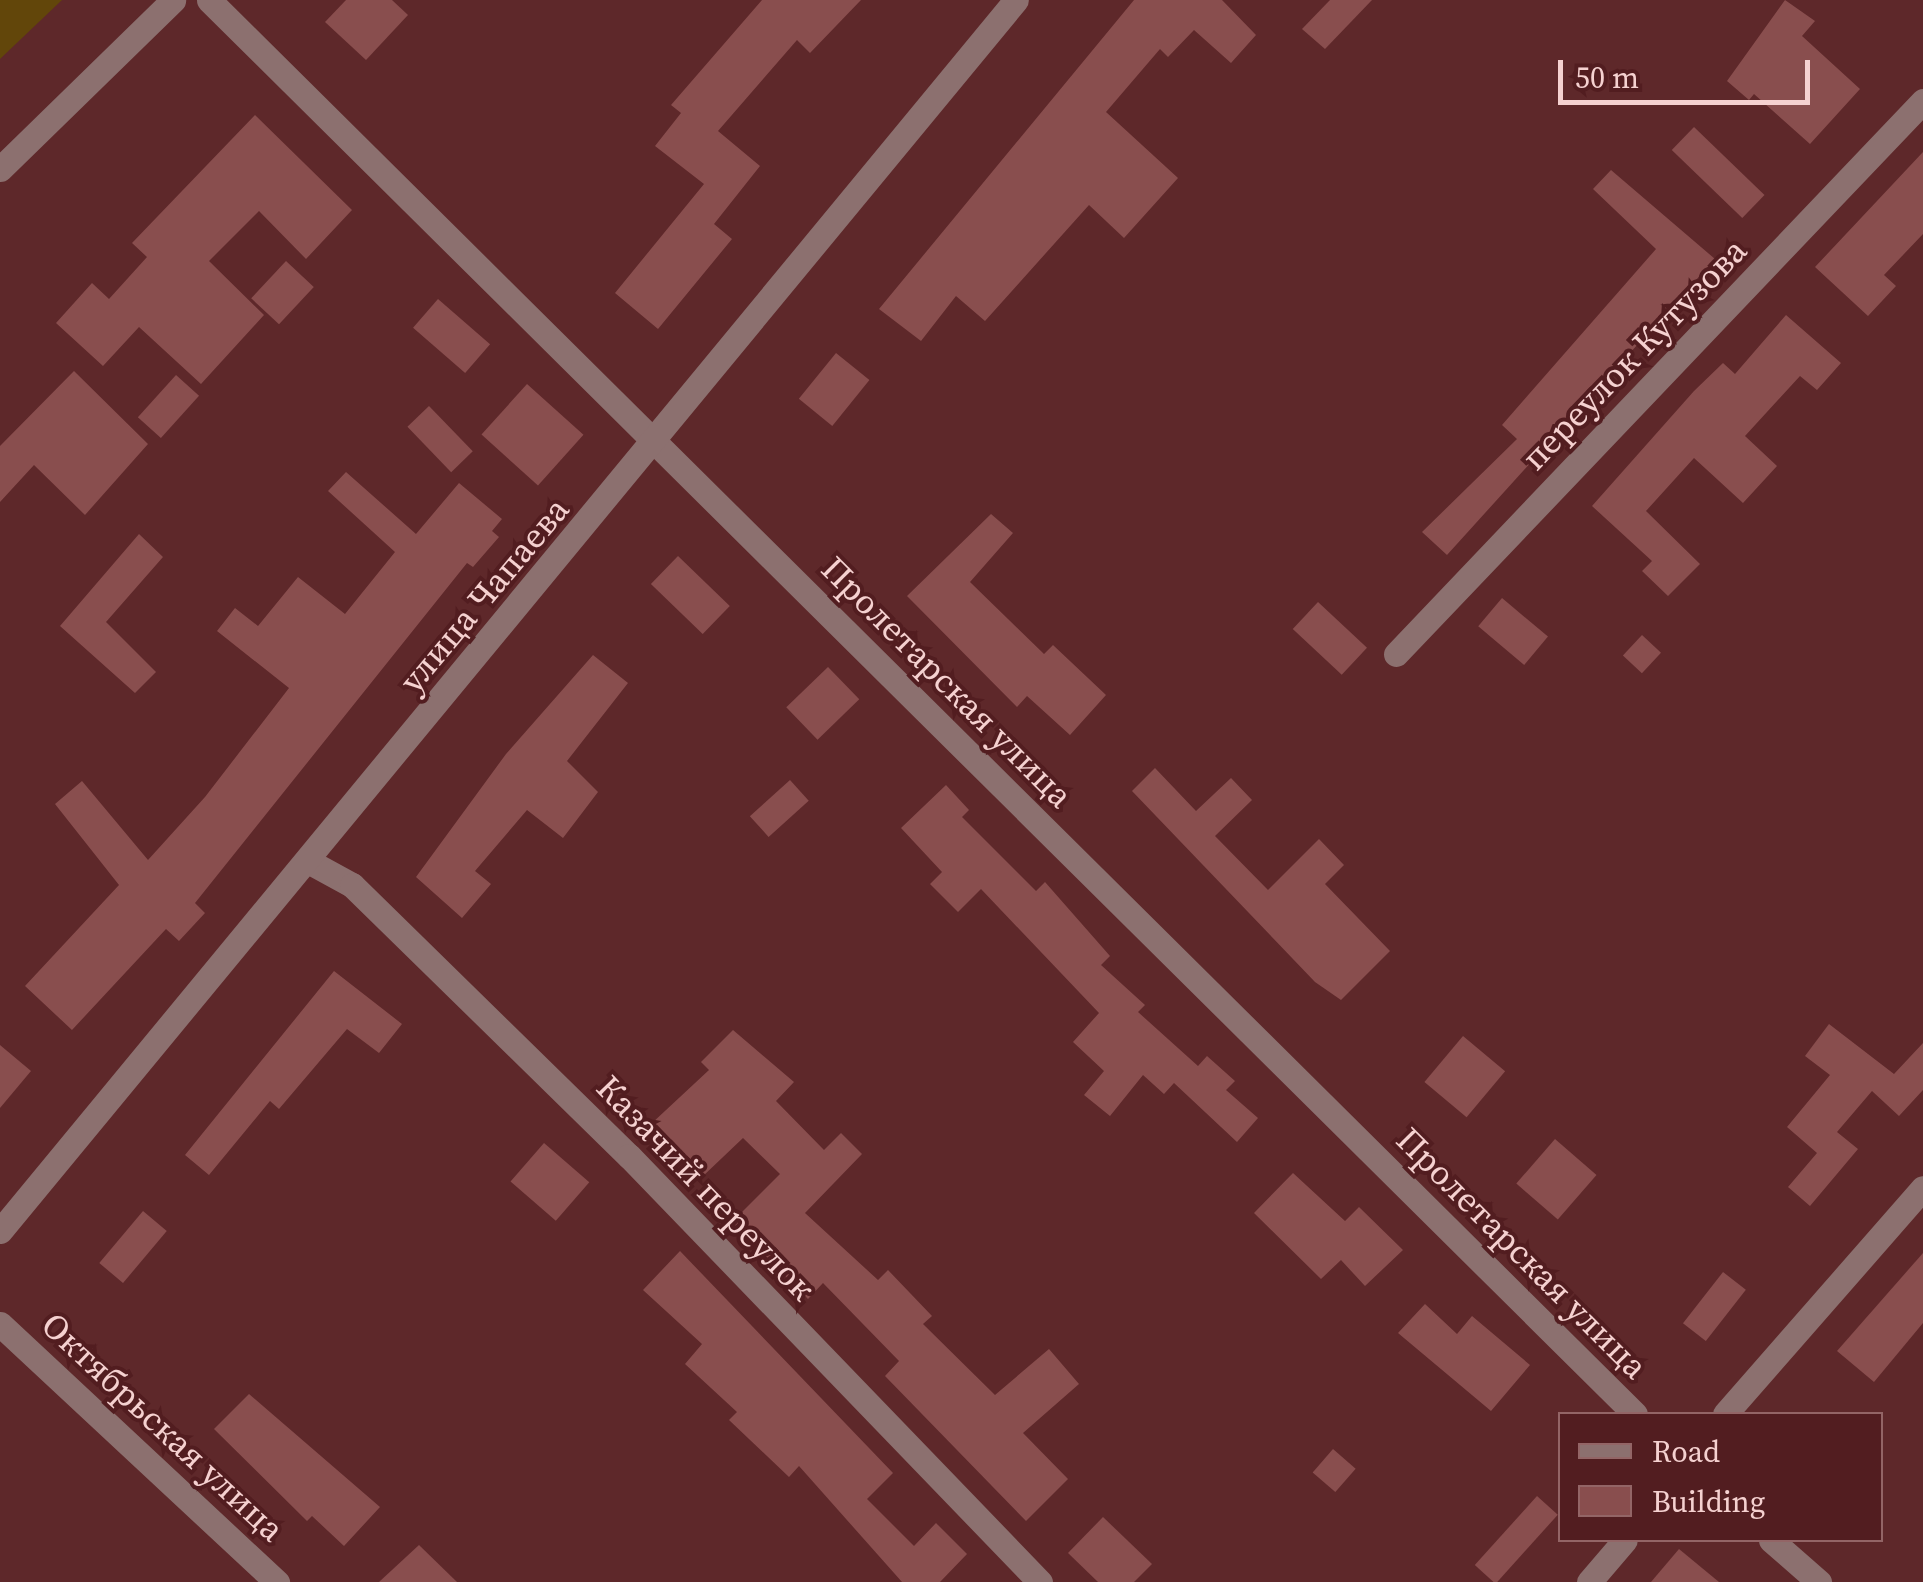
<!DOCTYPE html>
<meta charset="utf-8">
<style>
body{margin:0}
#map{position:relative;width:1923px;height:1582px;overflow:hidden;background:#5e282a;font-family:"Source Serif 4",serif}
div>[style]{position:absolute}
[style*='--x']{left:calc(var(--x)*1px);top:calc(var(--y)*1px);width:calc(var(--w)*1px);rotate:calc(var(--a)*1deg)}
.green>*{inset:0;background:#62460a}
.building>*{inset:0;background:#894e4e;transform-origin:0 0}
.minor>*{height:25px;margin:-12.5px;padding:0 12.5px;transform-origin:12.5px;border-radius:12.5px;background:#8c706f}
span{translate:-50% -50%;white-space:nowrap;text-align:center;line-height:1.15;-webkit-text-stroke:8px #521d20;paint-order:stroke}
.street-label{font-size:35px;color:#f5d1d0}
.legend{position:absolute;left:1558px;top:1412px;width:325px;height:130px;box-sizing:border-box;background:#521d20;border:2px solid #936566;margin:0;padding:12px 18px;list-style:none;font-size:30px;color:#f5d1d0}
.legend li{display:flex;align-items:center;gap:20px;height:50px}
.legend b{width:50px;border:2px solid #936566}
.scale{position:absolute;left:1558px;top:60px;width:252px;height:45px;box-sizing:border-box;border:5px solid #f5d1d0;border-top:0;padding-left:12px;font-size:30px;line-height:35px;white-space:nowrap;color:#f5d1d0;-webkit-text-stroke:8px #521d20;paint-order:stroke}
</style>
<div id="map">
<div class="green">
<div style="clip-path:polygon(0 0,62px 0,0 59px)"></div>
</div>
<div class="building">
<div style="clip-path:polygon(346px 0,392px 0,408px 15px,366px 60px,325px 22px)"></div>
<div style="clip-path:polygon(762px 0,861px 0,810px 53px,797px 40px,718px 131px,760px 166px,714px 224px,732px 239px,658px 329px,615px 293px,704px 184px,655px 146px,681px 113px,671px 105px)"></div>
<div style="clip-path:polygon(1134px 0,1222px 0,1256px 35px,1231px 63px,1194px 30px,1168px 57px,1160px 49px,1106px 112px,1178px 178px,1124px 238px,1089px 205px,985px 321px,956px 296px,921px 341px,879px 309px)"></div>
<div style="clip-path:polygon(1330px 0,1372px 0,1325px 49px,1302px 29px)"></div>
<div style="clip-path:polygon(1785px 0,1815px 21px,1802px 36px,1860px 89px,1810px 144px,1754px 94px,1749px 100px,1727px 81px)"></div>
<div style="clip-path:polygon(255px 115px,352px 210px,306px 259px,259px 211px,209px 261px,264px 315px,201px 384px,139px 327px,103px 366px,56px 323px,92px 283px,109px 299px,147px 257px,132px 243px)"></div>
<div style="left:1694px;top:127px;width:98px;height:32px;rotate:44deg"></div>
<div style="clip-path:polygon(1923px 152px,1923px 234px,1884px 275px,1896px 286px,1868px 316px,1815px 267px)"></div>
<div style="clip-path:polygon(1611px 170px,1715px 259px,1447px 555px,1422px 532px,1517px 439px,1502px 425px,1656px 249px,1593px 189px)"></div>
<div style="left:286px;top:261px;width:38px;height:51px;rotate:43deg"></div>
<div style="left:438px;top:299px;width:69px;height:38px;rotate:41deg"></div>
<div style="clip-path:polygon(1786px 315px,1841px 363px,1817px 390px,1800px 376px,1745px 436px,1777px 466px,1743px 503px,1694px 458px,1646px 511px,1700px 564px,1668px 596px,1642px 571px,1652px 561px,1592px 506px,1694px 391px,1723px 363px,1735px 374px)"></div>
<div style="left:836px;top:353px;width:43px;height:59px;rotate:39deg"></div>
<div style="clip-path:polygon(74px 371px,148px 444px,85px 515px,34px 465px,0 502px,0 446px)"></div>
<div style="left:176px;top:375px;width:31px;height:57px;rotate:42deg"></div>
<div style="left:527px;top:384px;width:76px;height:68px;rotate:42deg"></div>
<div style="left:429px;top:406px;width:63px;height:30px;rotate:46deg"></div>
<div style="clip-path:polygon(346px 472px,416px 534px,459px 483px,502px 519px,492px 531px,499px 537px,473px 567px,467px 563px,195px 903px,205px 913px,179px 941px,166px 929px,72px 1030px,25px 986px,119px 885px,55px 804px,82px 781px,148px 860px,205px 797px,289px 688px,217px 631px,235px 608px,258px 626px,298px 577px,345px 614px,395px 552px,328px 491px)"></div>
<div style="clip-path:polygon(991px 514px,1013px 533px,970px 582px,1044px 654px,1053px 645px,1106px 695px,1070px 735px,1027px 696px,1017px 707px,907px 596px)"></div>
<div style="clip-path:polygon(139px 534px,163px 557px,106px 622px,156px 672px,135px 693px,60px 626px)"></div>
<div style="left:678px;top:556px;width:72px;height:39px;rotate:44deg"></div>
<div style="left:1502px;top:598px;width:60px;height:37px;rotate:40deg"></div>
<div style="left:1318px;top:602px;width:67px;height:37px;rotate:43deg"></div>
<div style="left:1642px;top:635px;width:26px;height:28px;rotate:43deg"></div>
<div style="clip-path:polygon(593px 655px,628px 683px,567px 761px,598px 792px,563px 838px,527px 810px,475px 871px,491px 884px,462px 918px,416px 877px,506px 754px)"></div>
<div style="left:828px;top:667px;width:45px;height:58px;rotate:46deg"></div>
<div style="clip-path:polygon(1155px 768px,1196px 811px,1231px 778px,1252px 800px,1215px 836px,1268px 890px,1319px 839px,1344px 865px,1325px 884px,1390px 951px,1341px 1000px,1315px 982px,1132px 791px)"></div>
<div style="left:790px;top:780px;width:28px;height:54px;rotate:48deg"></div>
<div style="clip-path:polygon(946px 785px,969px 810px,962px 817px,1036px 891px,1045px 882px,1110px 956px,1101px 965px,1145px 1005px,1138px 1012px,1198px 1066px,1207px 1056px,1235px 1081px,1226px 1090px,1258px 1118px,1237px 1142px,1174px 1083px,1164px 1094px,1143px 1075px,1110px 1116px,1084px 1095px,1104px 1071px,1073px 1042px,1099px 1013px,981px 889px,958px 912px,930px 884px,942px 872px,901px 828px)"></div>
<div style="clip-path:polygon(334px 971px,402px 1024px,379px 1053px,347px 1029px,279px 1109px,270px 1101px,209px 1175px,185px 1155px)"></div>
<div style="clip-path:polygon(1829px 1024px,1894px 1074px,1923px 1043px,1923px 1090px,1899px 1116px,1872px 1091px,1837px 1132px,1858px 1149px,1810px 1206px,1788px 1187px,1817px 1153px,1787px 1127px,1830px 1075px,1805px 1056px)"></div>
<div style="clip-path:polygon(733px 1030px,794px 1082px,776px 1101px,824px 1150px,841px 1133px,862px 1154px,805px 1213px,878px 1280px,888px 1270px,932px 1316px,923px 1324px,995px 1395px,1049px 1349px,1079px 1384px,1023px 1433px,1068px 1479px,1026px 1521px,885px 1376px,899px 1361px,823px 1283px,808px 1299px,732px 1222px,780px 1174px,743px 1138px,702px 1177px,651px 1124px,709px 1070px,701px 1062px)"></div>
<div style="left:1463px;top:1036px;width:55px;height:60px;rotate:40deg"></div>
<div style="clip-path:polygon(0 1045px,31px 1071px,0 1108px)"></div>
<div style="left:1555px;top:1139px;width:55px;height:59px;rotate:41deg"></div>
<div style="left:544px;top:1143px;width:60px;height:51px;rotate:41deg"></div>
<div style="clip-path:polygon(1293px 1173px,1345px 1221px,1359px 1207px,1403px 1250px,1365px 1286px,1341px 1260px,1321px 1279px,1254px 1213px)"></div>
<div style="left:143px;top:1211px;width:31px;height:68px;rotate:40deg"></div>
<div style="clip-path:polygon(680px 1251px,893px 1473px,867px 1499px,914px 1546px,936px 1523px,967px 1554px,940px 1582px,902px 1582px,799px 1466px,789px 1477px,729px 1420px,737px 1412px,685px 1364px,702px 1344px,643px 1290px)"></div>
<div style="clip-path:polygon(1923px 1253px,1923px 1323px,1874px 1382px,1837px 1351px)"></div>
<div style="left:1723px;top:1272px;width:29px;height:65px;rotate:38deg"></div>
<div style="clip-path:polygon(1425px 1304px,1457px 1334px,1472px 1316px,1530px 1365px,1491px 1411px,1398px 1333px)"></div>
<div style="clip-path:polygon(249px 1394px,380px 1507px,344px 1546px,312px 1516px,307px 1521px,214px 1429px)"></div>
<div style="left:1333px;top:1449px;width:30px;height:31px;rotate:41deg"></div>
<div style="left:1537px;top:1496px;width:28px;height:93px;rotate:42deg"></div>
<div style="clip-path:polygon(1103px 1517px,1152px 1564px,1134px 1582px,1098px 1582px,1068px 1553px)"></div>
<div style="clip-path:polygon(419px 1545px,457px 1582px,379px 1582px)"></div>
<div style="clip-path:polygon(1679px 1549px,1719px 1582px,1651px 1582px)"></div>
</div>
<div class="minor">
<div style="--x:209;--y:0;--w:2008;--a:44.76"></div>
<div style="--x:0;--y:169;--w:242;--a:-44.3"></div>
<div style="--x:1396;--y:654;--w:764;--a:-46.38"></div>
<div style="--x:308;--y:861;--w:50;--a:28.6"></div>
<div style="--x:352;--y:885;--w:388;--a:44.4"></div>
<div style="--x:629;--y:1156;--w:592;--a:46.03"></div>
<div style="--x:0;--y:1231;--w:1596;--a:-50.47"></div>
<div style="--x:0;--y:1324;--w:379;--a:43"></div>
<div style="--x:1725;--y:1414;--w:300;--a:-48.8"></div>
<div style="--x:1771;--y:1540;--w:64;--a:41.2"></div>
<div style="--x:1589;--y:1582;--w:55;--a:-49.4"></div>
</div>
<div class="street-label">
<span style="left:1634px;top:354px;rotate:-46deg">переулок Кутузова</span>
<span style="left:484px;top:595px;rotate:-50deg">улица Чапаева</span>
<span style="left:947px;top:682px;rotate:45deg">Пролетарская улица</span>
<span style="left:706px;top:1188px;rotate:46deg">Казачий переулок</span>
<span style="left:1522px;top:1253px;rotate:45deg">Пролетарская улица</span>
<span style="left:163px;top:1427px;rotate:43deg">Октябрьская улица</span>
</div>
<ul class="legend">
<li><b style="height:12px;background:#8c706f"></b>Road</li>
<li><b style="height:28px;background:#894e4e"></b>Building</li>
</ul>
<div class="scale">50 m</div>
</div>
